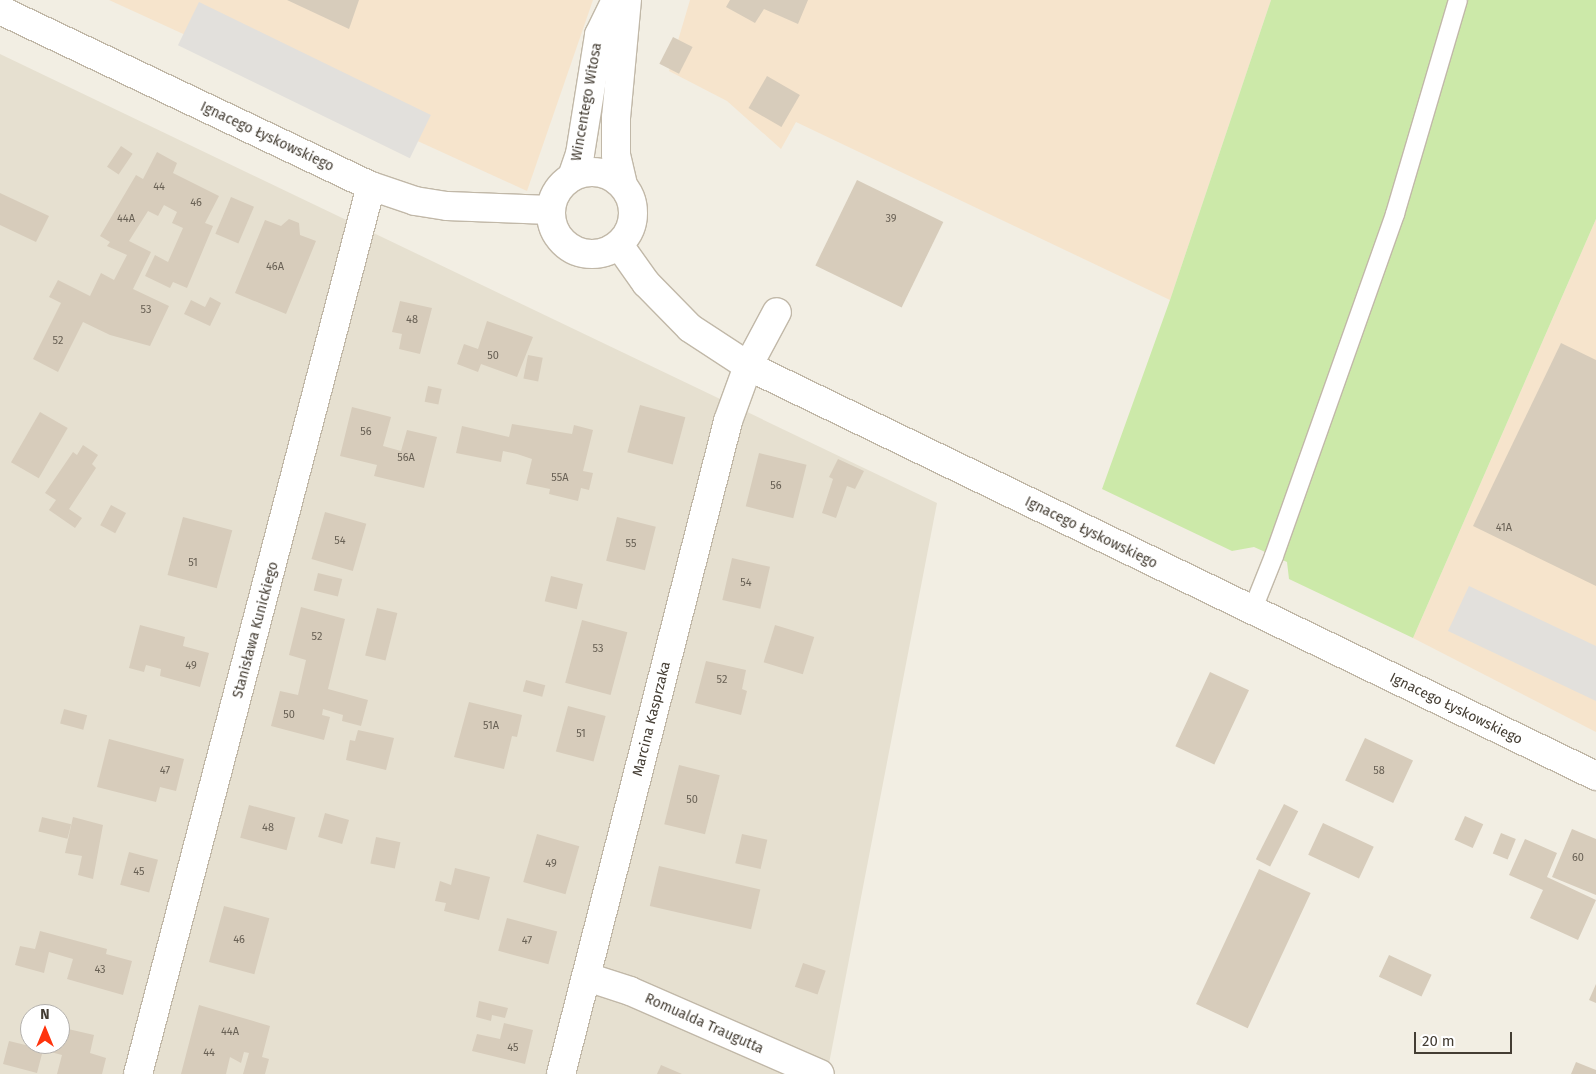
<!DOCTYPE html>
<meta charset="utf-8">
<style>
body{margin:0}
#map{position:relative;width:1596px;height:1074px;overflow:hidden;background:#f2eee3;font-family:"Fira Sans",sans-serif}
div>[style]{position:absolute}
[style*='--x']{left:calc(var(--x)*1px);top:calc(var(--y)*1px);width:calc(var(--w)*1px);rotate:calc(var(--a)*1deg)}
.residential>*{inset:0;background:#e6e0d0}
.commercial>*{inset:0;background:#f6e4cc}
.green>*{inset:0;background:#cce9a9}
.parking>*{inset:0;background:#e2e0dc;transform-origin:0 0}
.building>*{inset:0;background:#d7ccbb;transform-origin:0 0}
.roads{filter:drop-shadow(1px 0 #c1b8a8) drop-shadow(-1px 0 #c1b8a8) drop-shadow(0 1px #c1b8a8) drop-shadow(0 -1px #c1b8a8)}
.service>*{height:18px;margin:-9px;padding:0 9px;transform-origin:9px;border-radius:9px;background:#fff}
.minor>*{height:28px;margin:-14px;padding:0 14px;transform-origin:14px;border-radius:14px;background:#fff}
.tertiary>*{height:28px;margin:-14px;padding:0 14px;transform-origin:14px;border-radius:14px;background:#fff}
.tertiary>.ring{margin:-14px;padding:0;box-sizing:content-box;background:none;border:28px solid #fff;border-radius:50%}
span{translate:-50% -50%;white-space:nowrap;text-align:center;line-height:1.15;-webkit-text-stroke:4px #fff;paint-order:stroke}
.number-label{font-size:11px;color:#696155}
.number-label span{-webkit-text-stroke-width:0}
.street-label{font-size:14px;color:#443d33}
.north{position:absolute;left:20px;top:1004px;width:50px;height:50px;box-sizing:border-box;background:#fff;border:1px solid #b4b1ad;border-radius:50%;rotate:0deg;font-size:14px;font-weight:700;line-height:20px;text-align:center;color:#443d33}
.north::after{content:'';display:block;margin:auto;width:18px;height:22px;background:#ff330d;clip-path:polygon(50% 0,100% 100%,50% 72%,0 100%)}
.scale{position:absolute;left:1414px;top:1032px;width:98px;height:22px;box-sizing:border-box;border:2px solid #443d33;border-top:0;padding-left:6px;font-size:15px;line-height:18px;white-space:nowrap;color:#443d33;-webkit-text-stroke:4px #fff;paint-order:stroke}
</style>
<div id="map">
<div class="residential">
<div style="clip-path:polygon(evenodd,0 54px,937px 503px,827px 1074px,0 1074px,0 54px,30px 1014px,60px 1014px,60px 1044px,30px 1044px,30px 1014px)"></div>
</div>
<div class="commercial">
<div style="clip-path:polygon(109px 0,593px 0,527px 191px)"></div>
<div style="clip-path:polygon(690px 0,1271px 0,1170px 300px,796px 122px,781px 149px,727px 101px,669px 71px)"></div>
<div style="clip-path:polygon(1596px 219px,1596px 732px,1413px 638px)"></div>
</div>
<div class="green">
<div style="clip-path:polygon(1271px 0,1596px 0,1596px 219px,1413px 638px,1289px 579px,1287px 562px,1274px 556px,1254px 547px,1232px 551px,1102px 489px,1170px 300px)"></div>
</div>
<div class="parking">
<div style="left:199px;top:2px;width:258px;height:48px;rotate:26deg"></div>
<div style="clip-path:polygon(1469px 586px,1596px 646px,1596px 701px,1448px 631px)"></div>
</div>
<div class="building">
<div style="clip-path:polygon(287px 0,359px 0,349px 29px)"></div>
<div style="clip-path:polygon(730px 0,808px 0,798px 24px,764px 9px,755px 23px,726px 7px)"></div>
<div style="left:673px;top:37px;width:22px;height:30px;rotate:27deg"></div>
<div style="left:767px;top:76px;width:38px;height:37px;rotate:30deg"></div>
<div style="left:121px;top:146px;width:14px;height:25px;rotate:34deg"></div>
<div style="clip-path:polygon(157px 152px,177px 163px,173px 173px,219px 196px,205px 223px,213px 226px,187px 288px,173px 282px,170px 288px,145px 276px,155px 255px,168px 262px,183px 228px,172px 223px,177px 212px,164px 205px,158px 216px,148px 211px,129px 241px,151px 252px,133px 289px,169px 306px,150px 346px,110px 335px,83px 322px,58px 372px,33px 359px,61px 303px,49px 297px,58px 280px,90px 296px,101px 273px,114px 280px,127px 255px,107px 246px,110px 242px,100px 236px,136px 175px,143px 179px)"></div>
<div style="left:857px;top:180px;width:96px;height:95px;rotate:26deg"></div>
<div style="clip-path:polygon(0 193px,49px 216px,36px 242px,0 225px)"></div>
<div style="left:231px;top:197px;width:25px;height:40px;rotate:23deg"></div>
<div style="clip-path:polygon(289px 219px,299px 223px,300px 235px,316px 241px,286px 314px,235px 293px,265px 220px,281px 226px)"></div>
<div style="clip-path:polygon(210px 297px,221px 303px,210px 326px,184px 314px,191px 300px,205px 307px)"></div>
<div style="clip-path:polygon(400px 301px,432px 308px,420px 354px,399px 349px,402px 334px,392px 332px)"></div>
<div style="clip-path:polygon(487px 321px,533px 337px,517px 377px,481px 364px,478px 372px,457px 364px,464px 344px,478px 349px)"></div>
<div style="clip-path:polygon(1561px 343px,1596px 360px,1596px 586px,1473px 526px)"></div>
<div style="left:528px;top:355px;width:15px;height:24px;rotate:11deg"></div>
<div style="left:428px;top:386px;width:14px;height:16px;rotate:12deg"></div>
<div style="left:640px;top:405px;width:47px;height:49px;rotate:15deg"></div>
<div style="clip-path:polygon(352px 407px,391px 417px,383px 446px,401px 451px,407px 430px,437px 437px,424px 488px,374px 476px,377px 465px,340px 456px)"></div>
<div style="left:40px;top:412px;width:32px;height:58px;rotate:30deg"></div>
<div style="clip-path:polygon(512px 424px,572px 434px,574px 425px,593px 430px,583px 471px,593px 473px,589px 490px,581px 488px,578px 501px,549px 494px,550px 489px,526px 484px,532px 459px,517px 454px,503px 451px,501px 462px,456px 453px,462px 426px,509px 437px)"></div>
<div style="clip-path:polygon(83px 445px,98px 455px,92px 464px,96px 468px,69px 509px,82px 518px,75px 528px,49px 510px,56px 500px,45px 493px,73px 452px,77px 455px)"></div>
<div style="left:759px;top:453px;width:49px;height:55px;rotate:14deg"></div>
<div style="clip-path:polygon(838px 459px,864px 471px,855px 489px,847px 486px,836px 518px,822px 513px,833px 479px,829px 477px)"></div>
<div style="left:111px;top:505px;width:17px;height:23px;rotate:28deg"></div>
<div style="left:325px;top:512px;width:43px;height:49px;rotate:16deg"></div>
<div style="left:183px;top:517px;width:51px;height:60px;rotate:15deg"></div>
<div style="left:617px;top:517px;width:40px;height:45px;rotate:14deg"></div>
<div style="left:732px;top:558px;width:39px;height:43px;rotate:13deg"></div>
<div style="left:318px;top:573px;width:25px;height:18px;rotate:14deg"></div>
<div style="left:551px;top:576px;width:33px;height:26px;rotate:14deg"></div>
<div style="clip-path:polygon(301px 607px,345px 619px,328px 689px,368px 700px,361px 726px,342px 721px,343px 715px,323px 709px,322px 715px,330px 717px,324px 740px,271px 726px,280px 691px,298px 695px,306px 660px,289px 655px)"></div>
<div style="left:377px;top:608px;width:21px;height:49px;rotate:14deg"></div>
<div style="left:582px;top:620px;width:47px;height:65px;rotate:15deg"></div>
<div style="clip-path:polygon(140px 625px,185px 637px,183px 646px,209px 653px,200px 687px,160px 676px,161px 669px,146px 665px,144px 672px,129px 668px)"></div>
<div style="left:775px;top:625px;width:41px;height:39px;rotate:17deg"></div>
<div style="clip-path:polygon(706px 661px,746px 670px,742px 689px,747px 691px,741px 715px,695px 703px)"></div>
<div style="left:1210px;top:672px;width:43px;height:82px;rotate:25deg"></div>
<div style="left:526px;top:680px;width:20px;height:12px;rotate:15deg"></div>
<div style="clip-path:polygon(469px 702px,522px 715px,517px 737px,512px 736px,504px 769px,454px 757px)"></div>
<div style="left:568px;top:706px;width:39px;height:47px;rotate:15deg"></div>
<div style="left:64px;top:709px;width:24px;height:15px;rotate:15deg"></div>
<div style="clip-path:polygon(358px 730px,394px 738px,386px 770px,346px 760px,350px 740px,355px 741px)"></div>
<div style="left:1365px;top:738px;width:53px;height:47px;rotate:25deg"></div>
<div style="clip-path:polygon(109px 739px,184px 759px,176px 791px,160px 787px,156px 802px,97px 787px)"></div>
<div style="left:679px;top:765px;width:42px;height:61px;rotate:14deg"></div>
<div style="left:1284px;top:804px;width:16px;height:62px;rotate:27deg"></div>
<div style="left:249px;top:805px;width:48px;height:34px;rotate:15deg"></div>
<div style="left:325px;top:813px;width:25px;height:25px;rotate:16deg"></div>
<div style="left:1465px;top:816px;width:20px;height:26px;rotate:24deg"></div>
<div style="left:42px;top:817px;width:30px;height:15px;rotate:14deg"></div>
<div style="clip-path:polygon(73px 817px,103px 825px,93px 879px,78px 875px,82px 856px,65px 853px)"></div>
<div style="left:1323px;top:823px;width:56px;height:35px;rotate:25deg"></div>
<div style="clip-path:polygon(1572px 829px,1596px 839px,1596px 895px,1552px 877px)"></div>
<div style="left:1501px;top:833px;width:16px;height:22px;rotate:22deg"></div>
<div style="left:537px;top:834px;width:44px;height:50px;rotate:16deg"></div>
<div style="left:742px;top:834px;width:26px;height:30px;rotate:13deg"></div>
<div style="left:376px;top:837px;width:25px;height:27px;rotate:12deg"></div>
<div style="clip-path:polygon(1525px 839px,1557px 853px,1547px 877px,1596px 900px,1578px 940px,1530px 918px,1543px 890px,1509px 875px)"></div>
<div style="left:129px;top:852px;width:30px;height:34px;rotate:15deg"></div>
<div style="left:659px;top:866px;width:104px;height:41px;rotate:13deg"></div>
<div style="clip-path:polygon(455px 868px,490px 877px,479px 920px,444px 911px,446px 903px,435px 901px,440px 881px,451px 885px)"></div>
<div style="left:1259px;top:869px;width:57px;height:149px;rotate:25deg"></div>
<div style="left:224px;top:906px;width:47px;height:58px;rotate:15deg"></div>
<div style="left:507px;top:918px;width:52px;height:34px;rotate:15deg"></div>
<div style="clip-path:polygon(40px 931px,107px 949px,106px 954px,132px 961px,123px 995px,67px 979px,73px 959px,66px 957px,49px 952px,44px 973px,15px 965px,20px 946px,35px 949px)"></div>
<div style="left:1389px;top:955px;width:47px;height:24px;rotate:25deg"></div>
<div style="left:803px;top:963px;width:24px;height:25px;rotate:19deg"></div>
<div style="clip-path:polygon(1596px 984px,1596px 1003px,1589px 1000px)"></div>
<div style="clip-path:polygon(479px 1001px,508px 1008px,505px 1018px,492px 1015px,491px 1021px,476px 1017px)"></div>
<div style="clip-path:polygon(199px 1005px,270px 1026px,262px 1057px,269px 1059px,265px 1074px,243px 1074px,249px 1053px,244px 1052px,241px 1063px,230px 1057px,226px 1074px,181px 1074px)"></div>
<div style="clip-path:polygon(504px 1023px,533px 1030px,525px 1064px,472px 1051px,477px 1034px,500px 1039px)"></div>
<div style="clip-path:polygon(68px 1029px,94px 1035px,90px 1053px,106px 1058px,102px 1074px,57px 1074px,62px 1055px,43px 1050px,37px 1073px,3px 1064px,9px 1041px,38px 1048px,39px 1044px,60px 1044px,60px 1030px,68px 1032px)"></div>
<div style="clip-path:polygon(1576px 1062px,1596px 1070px,1596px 1074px,1571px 1074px)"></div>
<div style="clip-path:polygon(661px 1065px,682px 1074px,657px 1074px)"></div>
</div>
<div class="roads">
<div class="service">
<div style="--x:1252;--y:611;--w:59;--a:-68.2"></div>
<div style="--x:1274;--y:556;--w:363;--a:-70.5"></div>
<div style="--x:1395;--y:214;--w:223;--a:-73.6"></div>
</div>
<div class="minor">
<div style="--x:572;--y:177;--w:24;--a:-71"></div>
<div style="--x:580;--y:154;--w:121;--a:-80.9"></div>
<div style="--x:599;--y:35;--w:39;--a:-64"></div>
<div style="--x:623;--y:185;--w:31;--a:-103"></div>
<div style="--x:616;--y:155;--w:37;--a:-90"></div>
<div style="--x:616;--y:118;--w:119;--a:-84.7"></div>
<div style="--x:587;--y:977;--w:45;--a:18"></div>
<div style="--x:630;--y:991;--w:207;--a:23.6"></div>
<div style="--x:138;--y:1074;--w:918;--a:-75.3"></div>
<div style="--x:561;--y:1074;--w:674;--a:-75.65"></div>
<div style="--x:728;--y:421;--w:59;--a:-70"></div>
<div style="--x:748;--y:366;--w:61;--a:-61.8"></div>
</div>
<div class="tertiary">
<div style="--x:0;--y:10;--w:411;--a:25.4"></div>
<div style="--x:371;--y:186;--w:46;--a:18.8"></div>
<div style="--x:415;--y:201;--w:32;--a:9"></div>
<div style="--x:447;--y:206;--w:103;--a:2.2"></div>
<div class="ring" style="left:551px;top:172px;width:54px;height:54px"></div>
<div style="--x:619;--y:245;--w:47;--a:54.6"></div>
<div style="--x:646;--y:283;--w:63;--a:45.6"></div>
<div style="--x:690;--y:328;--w:69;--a:33.2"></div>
<div style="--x:748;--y:366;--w:942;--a:25.8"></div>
</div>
</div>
<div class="number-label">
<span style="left:159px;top:187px">44</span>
<span style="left:196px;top:203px">46</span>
<span style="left:126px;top:219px">44A</span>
<span style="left:891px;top:219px">39</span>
<span style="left:275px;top:267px">46A</span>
<span style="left:146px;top:310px">53</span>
<span style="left:412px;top:320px">48</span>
<span style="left:58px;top:341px">52</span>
<span style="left:493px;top:356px">50</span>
<span style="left:366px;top:432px">56</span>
<span style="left:406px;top:458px">56A</span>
<span style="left:560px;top:478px">55A</span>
<span style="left:776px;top:486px">56</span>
<span style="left:1504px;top:528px">41A</span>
<span style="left:340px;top:541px">54</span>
<span style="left:631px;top:544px">55</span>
<span style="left:193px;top:563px">51</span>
<span style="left:746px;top:583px">54</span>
<span style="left:317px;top:637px">52</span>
<span style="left:598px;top:649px">53</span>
<span style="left:191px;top:666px">49</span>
<span style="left:722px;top:680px">52</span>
<span style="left:289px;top:715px">50</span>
<span style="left:491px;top:726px">51A</span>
<span style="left:581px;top:734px">51</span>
<span style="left:165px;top:771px">47</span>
<span style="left:1379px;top:771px">58</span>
<span style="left:692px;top:800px">50</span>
<span style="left:268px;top:828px">48</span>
<span style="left:1578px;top:858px">60</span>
<span style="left:551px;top:864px">49</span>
<span style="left:139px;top:872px">45</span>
<span style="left:239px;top:940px">46</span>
<span style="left:527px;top:941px">47</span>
<span style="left:100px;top:970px">43</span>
<span style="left:230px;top:1032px">44A</span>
<span style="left:513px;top:1048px">45</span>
<span style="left:209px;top:1053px">44</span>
</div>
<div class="street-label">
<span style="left:587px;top:102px;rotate:-80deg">Wincentego Witosa</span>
<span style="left:267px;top:137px;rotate:25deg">Ignacego Łyskowskiego</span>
<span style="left:1091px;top:533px;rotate:26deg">Ignacego Łyskowskiego</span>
<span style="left:256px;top:630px;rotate:-75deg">Stanisława Kunickiego</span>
<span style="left:1456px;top:709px;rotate:26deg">Ignacego Łyskowskiego</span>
<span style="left:652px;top:719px;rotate:-76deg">Marcina Kasprzaka</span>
<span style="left:704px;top:1024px;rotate:24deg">Romualda Traugutta</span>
</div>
<div class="north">N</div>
<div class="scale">20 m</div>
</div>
